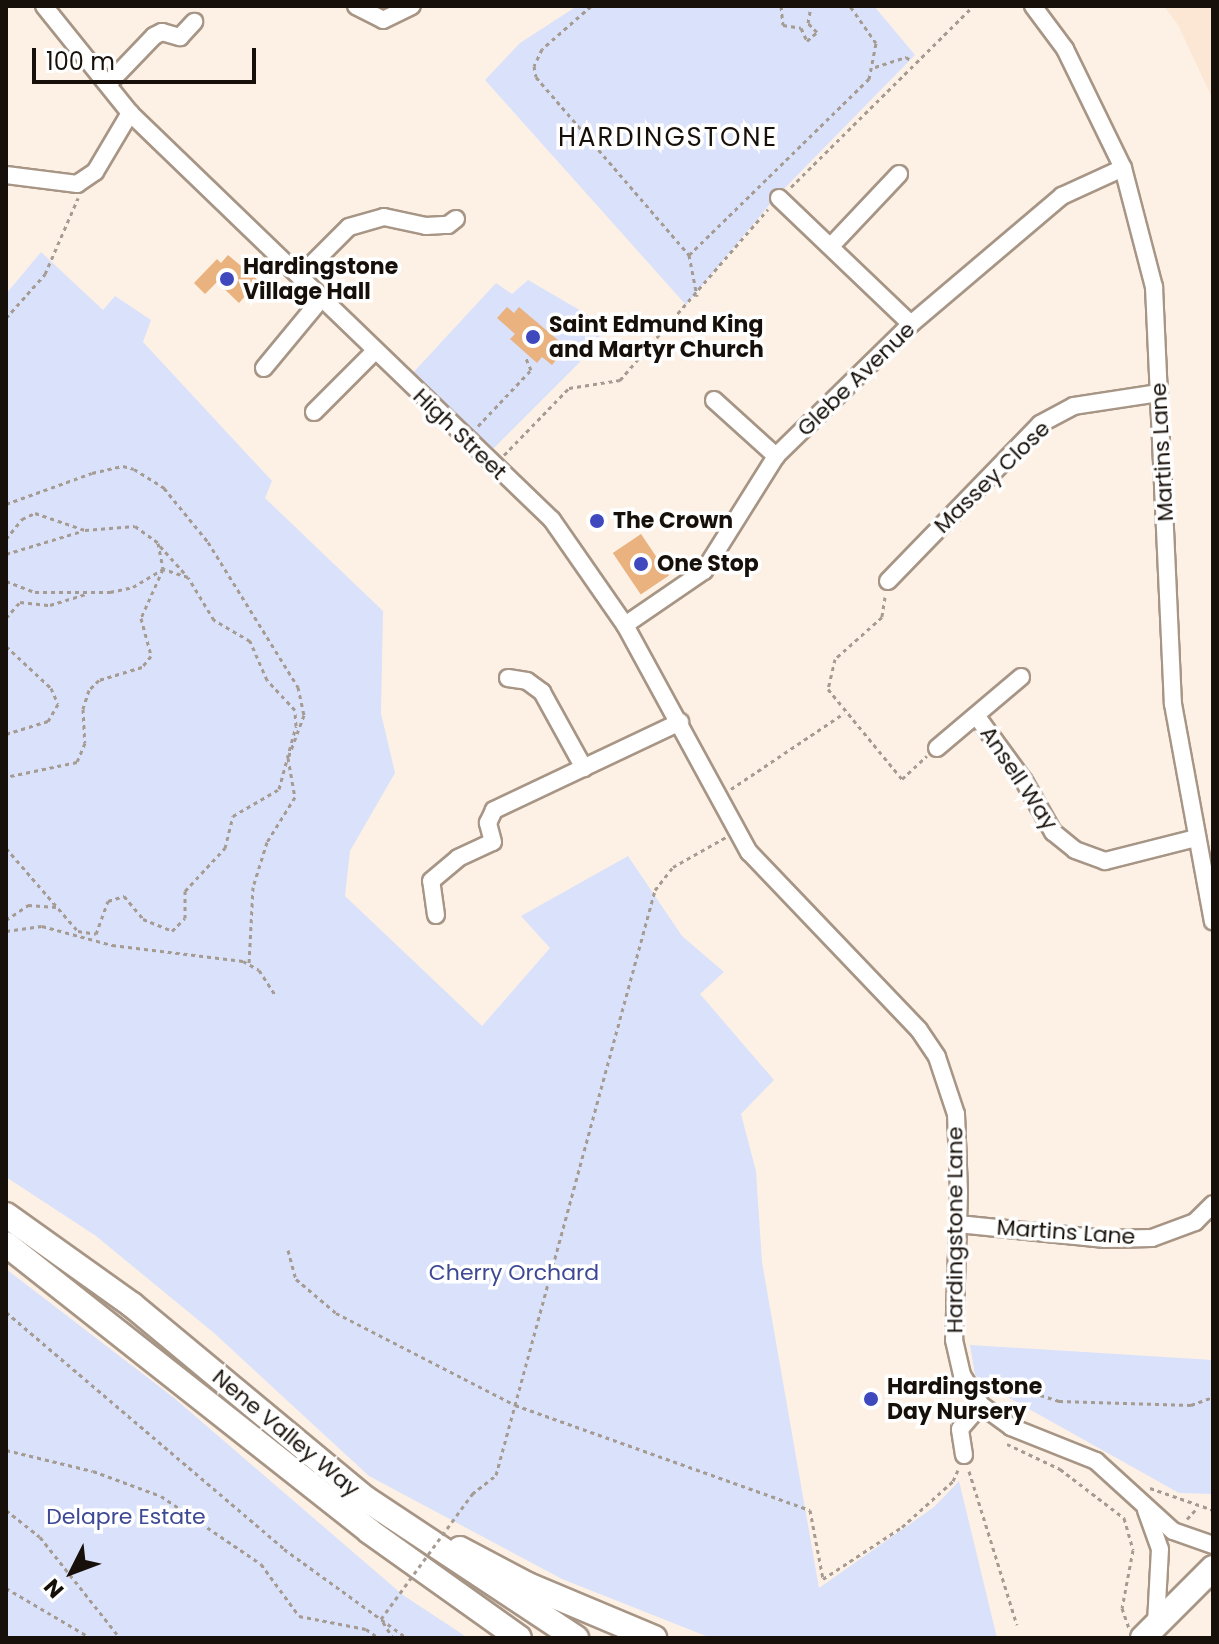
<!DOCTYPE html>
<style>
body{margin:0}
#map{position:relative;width:1219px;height:1644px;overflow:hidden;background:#fdf1e6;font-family:Poppins,sans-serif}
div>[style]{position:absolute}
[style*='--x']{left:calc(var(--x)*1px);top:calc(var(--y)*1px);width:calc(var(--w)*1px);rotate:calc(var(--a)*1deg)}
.built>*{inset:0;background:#fce7d5}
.green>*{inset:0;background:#dae1fa}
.building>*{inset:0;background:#e9b27e;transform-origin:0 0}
.path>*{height:3px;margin-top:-1.5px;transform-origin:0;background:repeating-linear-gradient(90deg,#a59b92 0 4px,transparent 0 8px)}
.roads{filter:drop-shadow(2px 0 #a79585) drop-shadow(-2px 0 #a79585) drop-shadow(0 2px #a79585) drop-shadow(0 -2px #a79585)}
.minor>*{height:16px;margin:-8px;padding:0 8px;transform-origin:8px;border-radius:8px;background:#fff}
.highway>*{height:24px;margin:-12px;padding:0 12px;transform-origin:12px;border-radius:12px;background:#fff}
.path-bridge>*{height:3px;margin-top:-1.5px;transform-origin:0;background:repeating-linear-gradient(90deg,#a59b92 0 4px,transparent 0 8px)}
.dots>*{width:22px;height:22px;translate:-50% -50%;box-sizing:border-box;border:4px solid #fff;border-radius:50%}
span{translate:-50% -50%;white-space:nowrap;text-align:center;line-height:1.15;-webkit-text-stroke:7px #fff;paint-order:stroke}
.poi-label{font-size:22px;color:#17100a;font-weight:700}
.left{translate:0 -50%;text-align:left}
.street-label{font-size:22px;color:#17100a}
.park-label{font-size:22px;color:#3e4995}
.quarter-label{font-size:26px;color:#17100a;letter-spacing:2px}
.frame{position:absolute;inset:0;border:8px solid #17100a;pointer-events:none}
.north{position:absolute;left:32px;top:1532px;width:80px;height:80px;-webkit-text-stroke:6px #fff;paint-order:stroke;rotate:228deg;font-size:22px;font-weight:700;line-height:32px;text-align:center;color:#17100a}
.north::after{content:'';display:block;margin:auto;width:28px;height:36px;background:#17100a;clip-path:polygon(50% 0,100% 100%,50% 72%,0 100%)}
.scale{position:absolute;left:32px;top:48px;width:224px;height:36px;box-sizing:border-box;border:4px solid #17100a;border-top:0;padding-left:10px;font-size:24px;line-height:28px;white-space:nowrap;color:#17100a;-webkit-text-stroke:6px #fff;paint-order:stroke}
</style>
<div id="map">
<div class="built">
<div style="clip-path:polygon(1164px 6px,1213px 6px,1213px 100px,1178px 25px)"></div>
</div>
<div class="green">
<div style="clip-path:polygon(577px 6px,874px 6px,915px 55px,775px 198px,686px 305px,485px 80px,520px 43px)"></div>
<div style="clip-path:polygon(41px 252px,103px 310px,115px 296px,151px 320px,143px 342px,272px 481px,265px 498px,383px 611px,381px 713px,395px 773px,350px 851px,345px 896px,482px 1026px,550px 948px,521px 916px,628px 856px,682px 936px,724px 972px,700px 994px,774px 1080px,741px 1114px,756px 1171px,762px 1262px,819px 1588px,934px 1507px,959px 1481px,997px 1638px,711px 1638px,562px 1579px,369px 1476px,214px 1333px,96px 1236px,6px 1177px,6px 294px)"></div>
<div style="clip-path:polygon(528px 280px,607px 326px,579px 363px,490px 452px,410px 376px,496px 283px,512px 294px)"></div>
<div style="clip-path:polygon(6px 1269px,173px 1397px,403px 1595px,468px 1638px,6px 1638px)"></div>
<div style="clip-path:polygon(970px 1345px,1213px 1360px,1213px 1494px,1179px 1493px,988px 1386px,975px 1375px)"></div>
</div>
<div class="building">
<div style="clip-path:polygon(228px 255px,259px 281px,239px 303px,217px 282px,205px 294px,194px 283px,217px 259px,221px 263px)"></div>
<div style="clip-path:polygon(507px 307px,514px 313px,519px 307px,559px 341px,555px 346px,562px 353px,552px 365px,542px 357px,537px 363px,510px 339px,515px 334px,497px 318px)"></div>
<div style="left:641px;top:534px;width:50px;height:34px;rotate:56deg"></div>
</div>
<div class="path">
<div style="--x:591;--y:6;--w:65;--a:138.7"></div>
<div style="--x:542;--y:49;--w:19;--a:115"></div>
<div style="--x:534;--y:66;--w:11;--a:80"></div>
<div style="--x:536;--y:77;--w:235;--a:49.3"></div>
<div style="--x:689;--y:255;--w:42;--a:79"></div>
<div style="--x:781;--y:6;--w:19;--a:84"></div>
<div style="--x:783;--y:25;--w:18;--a:9"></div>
<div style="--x:801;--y:28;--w:14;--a:65"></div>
<div style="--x:807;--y:41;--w:13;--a:-42"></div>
<div style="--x:817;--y:32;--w:13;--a:-135"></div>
<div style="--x:808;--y:23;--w:17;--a:-80"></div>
<div style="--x:875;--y:67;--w:33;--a:-18"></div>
<div style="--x:906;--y:57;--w:7;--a:34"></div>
<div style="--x:791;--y:187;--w:257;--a:-44.8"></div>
<div style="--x:689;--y:255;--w:252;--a:-44.4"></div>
<div style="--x:869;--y:79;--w:37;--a:-79"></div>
<div style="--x:876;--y:43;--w:45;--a:-125.1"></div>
<div style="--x:6;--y:318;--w:59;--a:-48.4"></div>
<div style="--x:45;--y:274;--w:83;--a:-66.5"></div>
<div style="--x:478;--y:426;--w:77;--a:-46.6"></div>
<div style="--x:531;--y:370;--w:13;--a:-113"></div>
<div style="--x:504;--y:455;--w:93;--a:-45.9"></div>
<div style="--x:569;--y:388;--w:52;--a:-8.9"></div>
<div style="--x:620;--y:380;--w:226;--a:-49.1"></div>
<div style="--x:6;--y:504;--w:91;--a:-19.8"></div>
<div style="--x:92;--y:473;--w:32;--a:-13"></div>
<div style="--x:123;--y:466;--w:11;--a:15"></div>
<div style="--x:134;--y:469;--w:36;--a:32"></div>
<div style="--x:164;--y:488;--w:70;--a:50.8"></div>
<div style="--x:208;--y:542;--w:171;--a:58.2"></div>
<div style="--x:298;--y:687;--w:29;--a:78"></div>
<div style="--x:304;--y:715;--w:46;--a:110.4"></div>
<div style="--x:288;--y:758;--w:40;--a:80"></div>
<div style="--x:295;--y:797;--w:53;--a:121.9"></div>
<div style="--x:267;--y:842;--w:47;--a:107.3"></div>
<div style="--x:253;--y:887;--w:76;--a:93"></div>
<div style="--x:6;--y:539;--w:26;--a:-51"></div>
<div style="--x:22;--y:519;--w:14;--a:-25"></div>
<div style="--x:35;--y:513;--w:53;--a:18.8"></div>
<div style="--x:85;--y:530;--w:50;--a:-4.6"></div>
<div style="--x:135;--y:526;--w:29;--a:36"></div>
<div style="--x:158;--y:543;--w:26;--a:79"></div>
<div style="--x:163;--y:569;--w:54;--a:114.2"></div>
<div style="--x:141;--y:618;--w:39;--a:75"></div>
<div style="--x:151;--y:656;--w:14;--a:129"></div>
<div style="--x:142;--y:667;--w:45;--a:163.2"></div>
<div style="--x:99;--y:680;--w:14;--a:135"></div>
<div style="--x:89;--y:690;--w:20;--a:108"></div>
<div style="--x:83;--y:709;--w:34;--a:87"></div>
<div style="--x:85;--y:743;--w:21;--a:113"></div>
<div style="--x:77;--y:762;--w:73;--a:168.1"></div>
<div style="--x:160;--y:546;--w:40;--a:48"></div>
<div style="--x:6;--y:554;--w:79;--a:-16.8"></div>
<div style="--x:6;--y:581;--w:31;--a:21"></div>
<div style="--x:35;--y:592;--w:75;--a:0"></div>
<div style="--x:110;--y:592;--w:24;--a:-12"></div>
<div style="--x:133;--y:587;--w:35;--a:-31"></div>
<div style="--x:885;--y:597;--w:20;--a:99"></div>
<div style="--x:882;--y:617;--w:63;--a:138.2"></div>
<div style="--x:835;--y:659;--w:31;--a:103"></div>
<div style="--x:828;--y:689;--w:117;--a:50.6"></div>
<div style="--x:902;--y:779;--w:34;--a:-43"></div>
<div style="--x:6;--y:618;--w:21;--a:-49"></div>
<div style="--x:20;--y:602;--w:30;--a:6"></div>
<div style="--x:50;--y:605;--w:38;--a:-17"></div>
<div style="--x:6;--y:646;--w:62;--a:43"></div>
<div style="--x:51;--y:688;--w:17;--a:66"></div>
<div style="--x:58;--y:704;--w:20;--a:120"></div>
<div style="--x:48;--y:721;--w:44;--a:162.8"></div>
<div style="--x:731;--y:789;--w:136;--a:-33.9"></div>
<div style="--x:6;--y:848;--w:110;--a:49.1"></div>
<div style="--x:78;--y:931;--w:18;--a:9"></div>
<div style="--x:96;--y:934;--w:35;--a:-70"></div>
<div style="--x:108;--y:901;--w:17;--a:-17"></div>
<div style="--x:124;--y:896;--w:30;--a:50"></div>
<div style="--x:143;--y:919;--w:31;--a:22"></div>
<div style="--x:172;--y:931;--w:18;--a:-45"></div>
<div style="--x:185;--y:918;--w:27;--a:-90"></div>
<div style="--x:185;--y:891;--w:59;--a:-47.1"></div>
<div style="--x:225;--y:848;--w:33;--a:-76"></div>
<div style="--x:233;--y:816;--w:53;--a:-30.4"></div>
<div style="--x:279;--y:789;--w:65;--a:-74.9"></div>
<div style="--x:296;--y:726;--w:16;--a:-94"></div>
<div style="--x:295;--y:710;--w:41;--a:-133"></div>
<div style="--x:267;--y:680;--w:43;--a:-113.6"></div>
<div style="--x:250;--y:641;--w:42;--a:-149.7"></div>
<div style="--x:214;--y:620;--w:50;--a:-121.2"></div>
<div style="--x:188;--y:577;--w:26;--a:-162"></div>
<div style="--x:6;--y:920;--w:27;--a:-34"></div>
<div style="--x:28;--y:905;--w:28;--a:4"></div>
<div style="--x:6;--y:931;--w:36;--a:-8"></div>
<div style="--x:42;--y:926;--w:73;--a:15.2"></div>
<div style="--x:112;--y:945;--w:132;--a:7"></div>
<div style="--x:243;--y:961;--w:18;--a:29"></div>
<div style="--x:259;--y:970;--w:31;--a:57"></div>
<div style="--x:288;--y:1250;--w:30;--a:75"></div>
<div style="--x:296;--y:1279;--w:52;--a:40.4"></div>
<div style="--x:336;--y:1313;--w:201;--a:27.2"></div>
<div style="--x:515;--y:1405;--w:313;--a:19.6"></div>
<div style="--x:810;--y:1510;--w:70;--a:79.3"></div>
<div style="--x:823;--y:1579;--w:95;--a:-33.4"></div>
<div style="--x:902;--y:1527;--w:69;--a:-42"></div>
<div style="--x:953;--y:1481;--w:12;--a:-66"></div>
<div style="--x:6;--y:1312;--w:365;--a:40.4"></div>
<div style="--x:284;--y:1549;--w:152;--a:35.9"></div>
<div style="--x:992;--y:1391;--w:13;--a:-39"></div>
<div style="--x:1002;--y:1383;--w:60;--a:17.5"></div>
<div style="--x:1059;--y:1401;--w:132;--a:1.7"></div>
<div style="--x:1191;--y:1405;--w:23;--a:-20"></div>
<div style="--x:1007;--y:1444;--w:59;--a:25.3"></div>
<div style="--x:1060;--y:1469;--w:81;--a:37.4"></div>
<div style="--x:1124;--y:1518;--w:33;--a:74"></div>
<div style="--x:1133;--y:1550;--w:59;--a:100.7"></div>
<div style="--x:1122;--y:1608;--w:21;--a:71"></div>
<div style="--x:6;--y:1450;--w:89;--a:13.6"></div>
<div style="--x:93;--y:1471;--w:72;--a:20.2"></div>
<div style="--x:161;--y:1496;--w:121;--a:34.2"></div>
<div style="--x:261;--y:1564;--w:64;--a:53.8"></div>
<div style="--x:299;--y:1616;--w:68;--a:11"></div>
<div style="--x:366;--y:1629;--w:16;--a:35"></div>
<div style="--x:969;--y:1471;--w:161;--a:72.7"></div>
<div style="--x:1150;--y:1488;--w:67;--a:19.2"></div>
<div style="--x:472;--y:1494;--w:31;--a:-38"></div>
<div style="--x:496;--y:1475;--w:606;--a:-74.79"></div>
<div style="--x:655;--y:890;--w:29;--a:-52"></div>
<div style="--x:673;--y:867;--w:61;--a:-29.5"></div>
<div style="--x:6;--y:1510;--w:43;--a:38.5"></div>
<div style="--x:40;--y:1537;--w:129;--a:51.6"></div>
<div style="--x:1187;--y:1519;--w:16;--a:-47"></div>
<div style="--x:6;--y:1588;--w:99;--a:30.5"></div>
<div style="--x:383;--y:1622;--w:19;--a:58"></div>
</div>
<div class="roads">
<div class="minor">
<div style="--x:44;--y:6;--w:137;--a:51.2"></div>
<div style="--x:130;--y:113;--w:586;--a:43.96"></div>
<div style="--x:552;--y:520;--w:128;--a:55.2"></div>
<div style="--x:625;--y:625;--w:259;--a:61.4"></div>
<div style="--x:749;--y:852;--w:246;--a:46.3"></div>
<div style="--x:919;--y:1030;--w:32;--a:56"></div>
<div style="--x:937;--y:1057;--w:60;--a:71.6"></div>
<div style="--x:956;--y:1114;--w:78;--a:87.8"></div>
<div style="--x:959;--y:1192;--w:148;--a:91.9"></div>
<div style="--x:954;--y:1340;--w:36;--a:77"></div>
<div style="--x:962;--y:1375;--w:36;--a:58"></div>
<div style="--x:981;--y:1405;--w:37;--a:36"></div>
<div style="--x:1011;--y:1427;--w:92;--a:21.8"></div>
<div style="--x:1096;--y:1461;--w:104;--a:42.3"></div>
<div style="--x:1173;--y:1531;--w:42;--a:19.3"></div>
<div style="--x:356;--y:6;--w:30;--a:27"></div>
<div style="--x:383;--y:20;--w:32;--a:-26"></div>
<div style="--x:1033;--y:6;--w:54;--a:53.3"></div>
<div style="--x:1065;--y:49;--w:132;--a:64"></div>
<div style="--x:1123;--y:168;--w:123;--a:75.4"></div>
<div style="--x:1154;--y:287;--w:417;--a:87.4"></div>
<div style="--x:1173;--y:704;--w:221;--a:79.6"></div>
<div style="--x:108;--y:84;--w:66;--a:-46.2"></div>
<div style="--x:154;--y:36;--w:9;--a:-27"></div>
<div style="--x:162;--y:32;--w:19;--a:16"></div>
<div style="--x:180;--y:37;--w:21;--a:-47"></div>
<div style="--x:6;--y:175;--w:72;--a:7.2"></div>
<div style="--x:77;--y:184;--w:22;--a:-34"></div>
<div style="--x:95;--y:172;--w:69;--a:-59.3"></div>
<div style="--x:779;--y:198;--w:182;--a:43.7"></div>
<div style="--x:831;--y:246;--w:99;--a:-46.6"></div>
<div style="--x:300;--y:276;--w:69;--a:-45"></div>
<div style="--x:349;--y:227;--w:36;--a:-16"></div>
<div style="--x:384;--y:217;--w:43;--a:12.1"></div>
<div style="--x:426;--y:226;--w:22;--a:-3"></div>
<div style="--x:448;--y:225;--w:10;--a:-37"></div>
<div style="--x:264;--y:368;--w:91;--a:-50.4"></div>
<div style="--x:714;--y:400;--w:84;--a:42.1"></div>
<div style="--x:314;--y:412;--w:86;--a:-45"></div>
<div style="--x:888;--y:581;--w:219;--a:-45.9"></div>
<div style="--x:1040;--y:424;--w:38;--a:-28"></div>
<div style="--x:1074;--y:406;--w:86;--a:-8.7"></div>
<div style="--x:625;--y:625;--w:96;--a:-34.4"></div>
<div style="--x:704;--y:571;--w:136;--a:-57.9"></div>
<div style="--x:776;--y:456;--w:189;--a:-44.4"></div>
<div style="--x:911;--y:324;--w:198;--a:-40.3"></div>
<div style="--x:1062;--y:196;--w:67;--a:-24.7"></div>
<div style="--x:508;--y:678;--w:19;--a:9"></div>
<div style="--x:527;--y:681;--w:19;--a:36"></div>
<div style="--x:542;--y:692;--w:87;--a:61.1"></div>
<div style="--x:978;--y:718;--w:78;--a:53.9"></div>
<div style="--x:1024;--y:781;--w:59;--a:60.4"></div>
<div style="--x:1053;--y:832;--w:28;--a:39"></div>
<div style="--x:1075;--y:850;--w:32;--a:20"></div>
<div style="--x:1105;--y:861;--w:94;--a:-14.2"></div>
<div style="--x:937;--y:748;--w:110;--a:-40.2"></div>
<div style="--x:436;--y:915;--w:34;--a:-98"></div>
<div style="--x:431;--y:881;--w:35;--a:-40"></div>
<div style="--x:458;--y:858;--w:38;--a:-25"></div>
<div style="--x:493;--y:842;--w:20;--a:-105"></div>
<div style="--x:488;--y:823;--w:14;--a:-65"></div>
<div style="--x:494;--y:810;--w:206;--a:-25.3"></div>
<div style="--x:958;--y:1224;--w:148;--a:5.8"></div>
<div style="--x:1105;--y:1239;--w:47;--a:-1.2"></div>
<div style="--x:1152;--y:1238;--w:46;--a:-20.4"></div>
<div style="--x:1195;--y:1222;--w:25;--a:-45"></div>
<div style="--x:964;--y:1455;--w:26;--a:-99"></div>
<div style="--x:960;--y:1429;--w:32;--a:-49"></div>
<div style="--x:1146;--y:1510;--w:41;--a:70.3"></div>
<div style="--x:1160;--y:1549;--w:73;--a:93.1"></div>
</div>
<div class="highway">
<div style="--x:6;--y:1215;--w:155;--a:35.5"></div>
<div style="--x:132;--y:1305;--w:304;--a:39.7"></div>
<div style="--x:366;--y:1499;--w:252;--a:33.5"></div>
<div style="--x:6;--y:1244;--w:463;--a:38.3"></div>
<div style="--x:369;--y:1531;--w:184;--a:35.5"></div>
<div style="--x:460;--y:1549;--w:77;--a:27.9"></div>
<div style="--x:528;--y:1585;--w:137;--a:22.8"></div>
<div style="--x:1143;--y:1638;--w:99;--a:-45"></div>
</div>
</div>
<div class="path-bridge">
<div style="--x:381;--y:1619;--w:155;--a:-53.9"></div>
</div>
<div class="dots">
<div style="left:227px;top:279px;background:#3f48bc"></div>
<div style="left:533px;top:337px;background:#3f48bc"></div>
<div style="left:597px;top:521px;background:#3f48bc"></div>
<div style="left:641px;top:564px;background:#3f48bc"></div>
<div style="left:871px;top:1399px;background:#3f48bc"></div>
</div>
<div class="poi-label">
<span class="left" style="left:243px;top:279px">Hardingstone<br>Village Hall</span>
<span class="left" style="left:549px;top:337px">Saint Edmund King<br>and Martyr Church</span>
<span class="left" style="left:613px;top:521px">The Crown</span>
<span class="left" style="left:657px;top:564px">One Stop</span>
<span class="left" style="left:887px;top:1399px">Hardingstone<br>Day Nursery</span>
</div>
<div class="street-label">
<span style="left:856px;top:379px;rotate:-44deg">Glebe Avenue</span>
<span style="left:460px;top:434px;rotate:44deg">High Street</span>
<span style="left:1162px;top:452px;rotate:-93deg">Martins Lane</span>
<span style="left:992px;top:477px;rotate:-44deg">Massey Close</span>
<span style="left:1019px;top:778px;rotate:56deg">Ansell Way</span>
<span style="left:955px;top:1230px;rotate:-90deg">Hardingstone Lane</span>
<span style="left:1066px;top:1232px;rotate:4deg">Martins Lane</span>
<span style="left:286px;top:1433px;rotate:40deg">Nene Valley Way</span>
</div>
<div class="park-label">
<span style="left:514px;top:1273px">Cherry Orchard</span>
<span style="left:126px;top:1517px">Delapre Estate</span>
</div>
<div class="quarter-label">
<span style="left:668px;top:138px">HARDINGSTONE</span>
</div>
<div class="frame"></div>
<div class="north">N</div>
<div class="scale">100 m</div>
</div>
